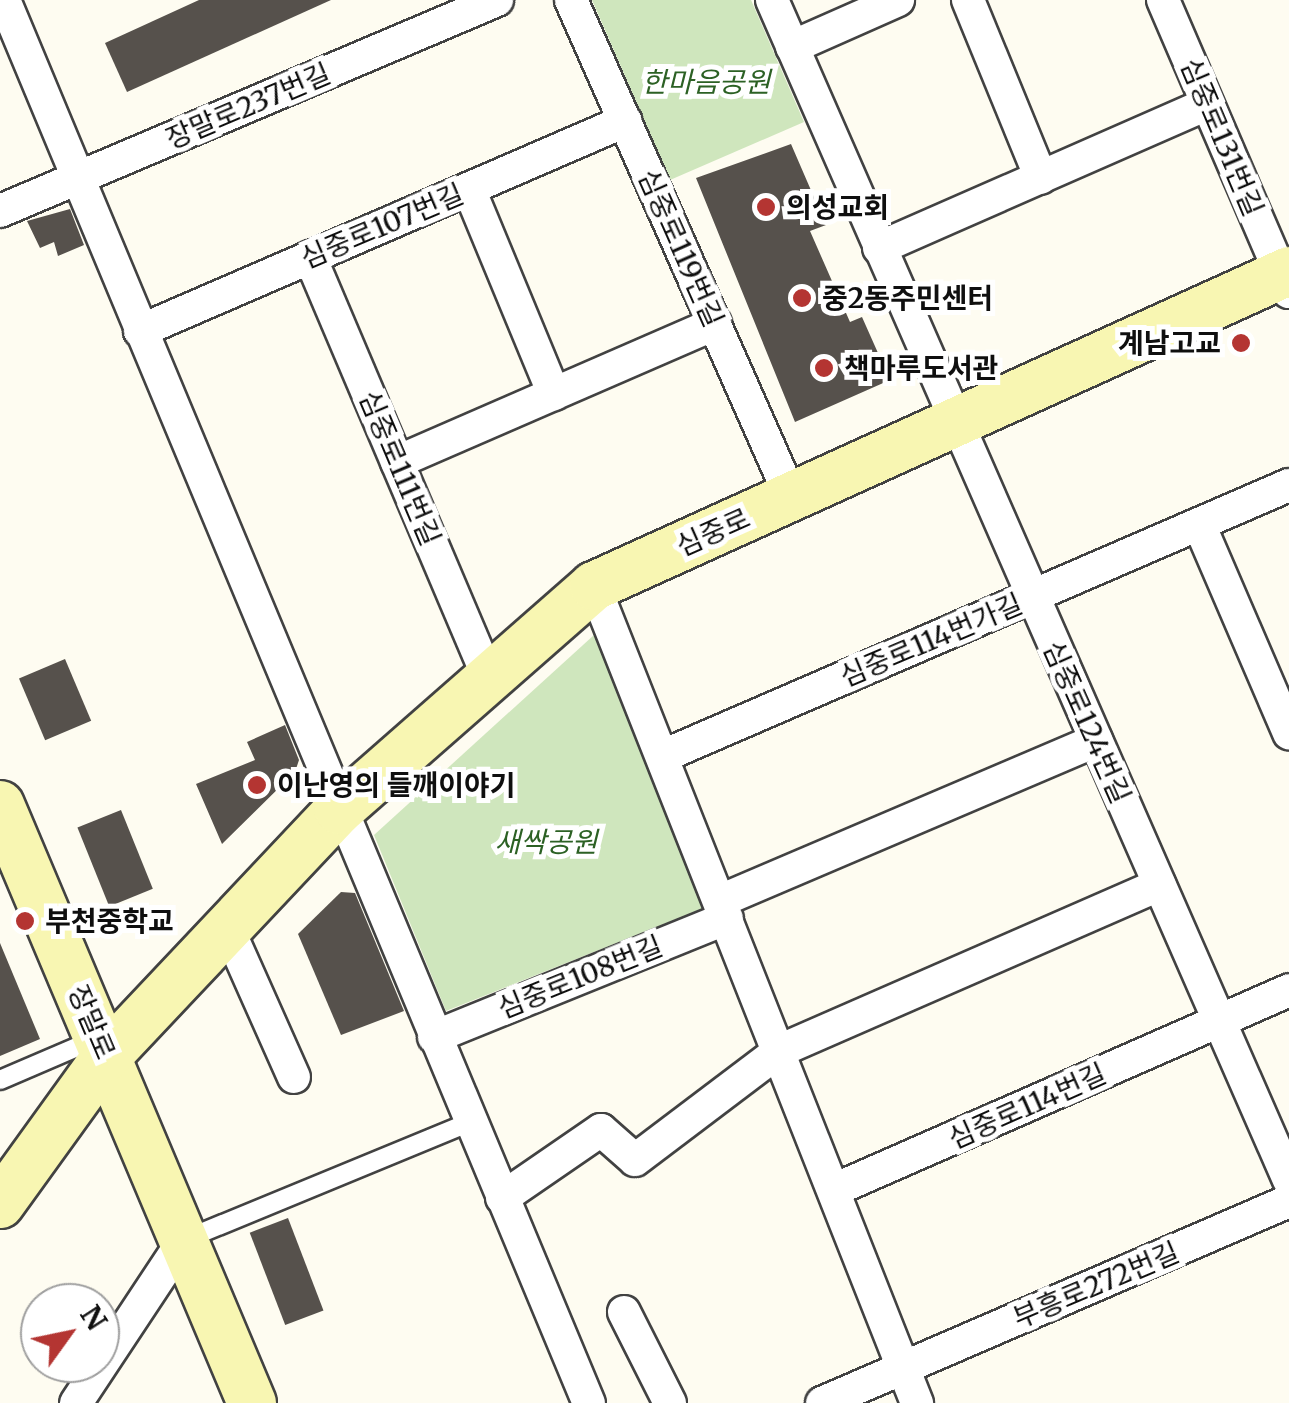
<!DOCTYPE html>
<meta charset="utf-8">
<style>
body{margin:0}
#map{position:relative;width:1289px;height:1403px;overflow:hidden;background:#fefcf1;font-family:Merriweather,"Noto Sans KR",serif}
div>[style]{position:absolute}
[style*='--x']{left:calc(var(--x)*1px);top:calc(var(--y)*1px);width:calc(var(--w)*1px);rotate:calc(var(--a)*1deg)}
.green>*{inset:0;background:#cfe6bd}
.building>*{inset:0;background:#56514c;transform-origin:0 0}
.roads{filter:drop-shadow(2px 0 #424242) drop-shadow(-2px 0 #424242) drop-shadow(0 2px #424242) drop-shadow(0 -2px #424242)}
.lane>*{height:18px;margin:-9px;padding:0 9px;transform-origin:9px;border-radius:9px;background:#fff}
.street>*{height:32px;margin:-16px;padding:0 16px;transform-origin:16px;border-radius:16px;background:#fff}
.secondary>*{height:48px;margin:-24px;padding:0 24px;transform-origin:24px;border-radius:24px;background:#f8f6b2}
.dots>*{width:28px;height:28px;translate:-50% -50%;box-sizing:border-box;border:5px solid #fff;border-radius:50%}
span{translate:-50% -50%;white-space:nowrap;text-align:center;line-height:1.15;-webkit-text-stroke:10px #fff;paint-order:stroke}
.park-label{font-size:28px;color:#2c6124;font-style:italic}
.street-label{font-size:28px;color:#0f0f0f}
.poi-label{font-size:28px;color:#0f0f0f;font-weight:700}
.left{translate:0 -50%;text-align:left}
.right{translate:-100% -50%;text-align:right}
.north{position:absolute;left:20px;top:1283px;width:100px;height:100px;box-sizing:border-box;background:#fff;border:2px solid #9f9f9f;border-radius:50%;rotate:57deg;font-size:28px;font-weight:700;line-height:40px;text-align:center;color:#0f0f0f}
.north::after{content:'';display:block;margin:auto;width:35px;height:45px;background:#b43532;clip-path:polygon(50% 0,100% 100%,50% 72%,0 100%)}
</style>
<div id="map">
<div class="green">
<div style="clip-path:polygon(592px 0,751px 0,804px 122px,670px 180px)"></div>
<div style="clip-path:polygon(594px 635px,704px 908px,446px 1011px,374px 835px)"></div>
</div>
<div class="building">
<div style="clip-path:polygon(199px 0,331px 0,127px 92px,105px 43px)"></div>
<div style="clip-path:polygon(791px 144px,826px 225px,810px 231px,850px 322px,862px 317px,890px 380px,795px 422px,696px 178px)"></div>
<div style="clip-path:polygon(70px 209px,84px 245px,58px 256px,54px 242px,40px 248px,27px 221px)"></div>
<div style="left:65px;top:659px;width:67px;height:50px;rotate:67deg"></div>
<div style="clip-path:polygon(285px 725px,299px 760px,295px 772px,222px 844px,196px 784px,255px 760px,247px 742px)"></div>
<div style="left:121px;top:810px;width:85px;height:47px;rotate:68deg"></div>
<div style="clip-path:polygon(341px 892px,355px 893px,404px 1011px,341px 1035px,298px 934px)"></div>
<div style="clip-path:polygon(0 943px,40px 1039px,0 1056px)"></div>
<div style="left:288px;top:1218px;width:99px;height:41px;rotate:69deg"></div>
</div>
<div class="roads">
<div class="lane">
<div style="--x:0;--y:1080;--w:107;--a:-23.2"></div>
<div style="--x:184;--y:1240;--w:309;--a:-22.4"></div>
</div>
<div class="street">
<div style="--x:4;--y:0;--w:1520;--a:67.37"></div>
<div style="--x:571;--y:0;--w:544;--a:66.12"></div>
<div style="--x:772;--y:0;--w:1288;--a:66.34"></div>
<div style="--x:968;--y:0;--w:192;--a:67.7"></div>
<div style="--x:1163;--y:0;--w:318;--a:66.7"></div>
<div style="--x:792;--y:47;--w:116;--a:-23.9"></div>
<div style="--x:469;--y:189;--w:222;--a:67.5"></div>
<div style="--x:0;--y:211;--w:540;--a:-23"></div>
<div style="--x:879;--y:248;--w:358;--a:-23.7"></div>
<div style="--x:310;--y:257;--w:458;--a:67"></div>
<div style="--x:140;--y:331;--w:529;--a:-23.41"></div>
<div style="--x:397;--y:462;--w:347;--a:-23.5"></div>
<div style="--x:1199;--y:524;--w:228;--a:66.7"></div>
<div style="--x:594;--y:586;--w:879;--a:68.43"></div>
<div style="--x:663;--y:756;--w:682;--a:-23.41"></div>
<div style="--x:720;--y:901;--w:409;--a:-23.1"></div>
<div style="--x:228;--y:929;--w:162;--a:66"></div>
<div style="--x:434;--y:1037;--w:316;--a:-22.1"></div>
<div style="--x:834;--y:1190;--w:497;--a:-23.7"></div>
<div style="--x:502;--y:1198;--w:120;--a:-34.5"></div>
<div style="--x:601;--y:1130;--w:45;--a:41.4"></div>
<div style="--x:635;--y:1160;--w:181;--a:-37.1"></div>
<div style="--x:779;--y:1051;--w:415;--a:-23.6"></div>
<div style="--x:624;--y:1312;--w:102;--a:63.2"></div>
<div style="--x:76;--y:1403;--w:196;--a:-56.5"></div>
<div style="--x:822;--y:1403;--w:509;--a:-23.39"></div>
</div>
<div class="secondary">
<div style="--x:0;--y:805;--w:649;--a:67.15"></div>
<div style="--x:0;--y:1204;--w:181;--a:-54.2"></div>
<div style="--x:106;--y:1057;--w:340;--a:-46.7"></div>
<div style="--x:339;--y:810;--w:339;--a:-41.3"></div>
<div style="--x:594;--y:586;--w:763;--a:-24.38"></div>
</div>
</div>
<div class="dots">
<div style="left:766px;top:207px;background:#b43532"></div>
<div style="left:802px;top:298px;background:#b43532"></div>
<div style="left:1241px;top:343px;background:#b43532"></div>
<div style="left:824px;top:368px;background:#b43532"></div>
<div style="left:257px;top:785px;background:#b43532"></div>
<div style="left:25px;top:921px;background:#b43532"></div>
</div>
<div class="park-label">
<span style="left:706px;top:82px">한마음공원</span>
<span style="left:546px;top:842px">새싹공원</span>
</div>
<div class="street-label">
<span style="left:248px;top:106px;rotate:-23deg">장말로237번길</span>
<span style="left:1222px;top:137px;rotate:67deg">심중로131번길</span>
<span style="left:382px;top:226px;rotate:-23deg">심중로107번길</span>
<span style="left:681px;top:248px;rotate:66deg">심중로119번길</span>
<span style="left:400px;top:468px;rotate:67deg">심중로111번길</span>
<span style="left:713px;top:532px;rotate:-24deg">심중로</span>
<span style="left:931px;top:640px;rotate:-23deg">심중로114번가길</span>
<span style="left:1087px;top:722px;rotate:66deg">심중로124번길</span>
<span style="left:580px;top:977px;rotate:-22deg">심중로108번길</span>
<span style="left:92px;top:1022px;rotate:67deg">장말로</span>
<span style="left:1027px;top:1106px;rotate:-24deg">심중로114번길</span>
<span style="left:1096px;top:1285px;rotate:-23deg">부흥로272번길</span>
</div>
<div class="poi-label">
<span class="left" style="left:786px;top:207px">의성교회</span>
<span class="left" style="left:822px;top:298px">중2동주민센터</span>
<span class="right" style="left:1221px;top:343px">계남고교</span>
<span class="left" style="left:844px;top:368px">책마루도서관</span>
<span class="left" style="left:277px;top:785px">이난영의 들깨이야기</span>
<span class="left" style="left:45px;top:921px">부천중학교</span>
</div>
<div class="north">N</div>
</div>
